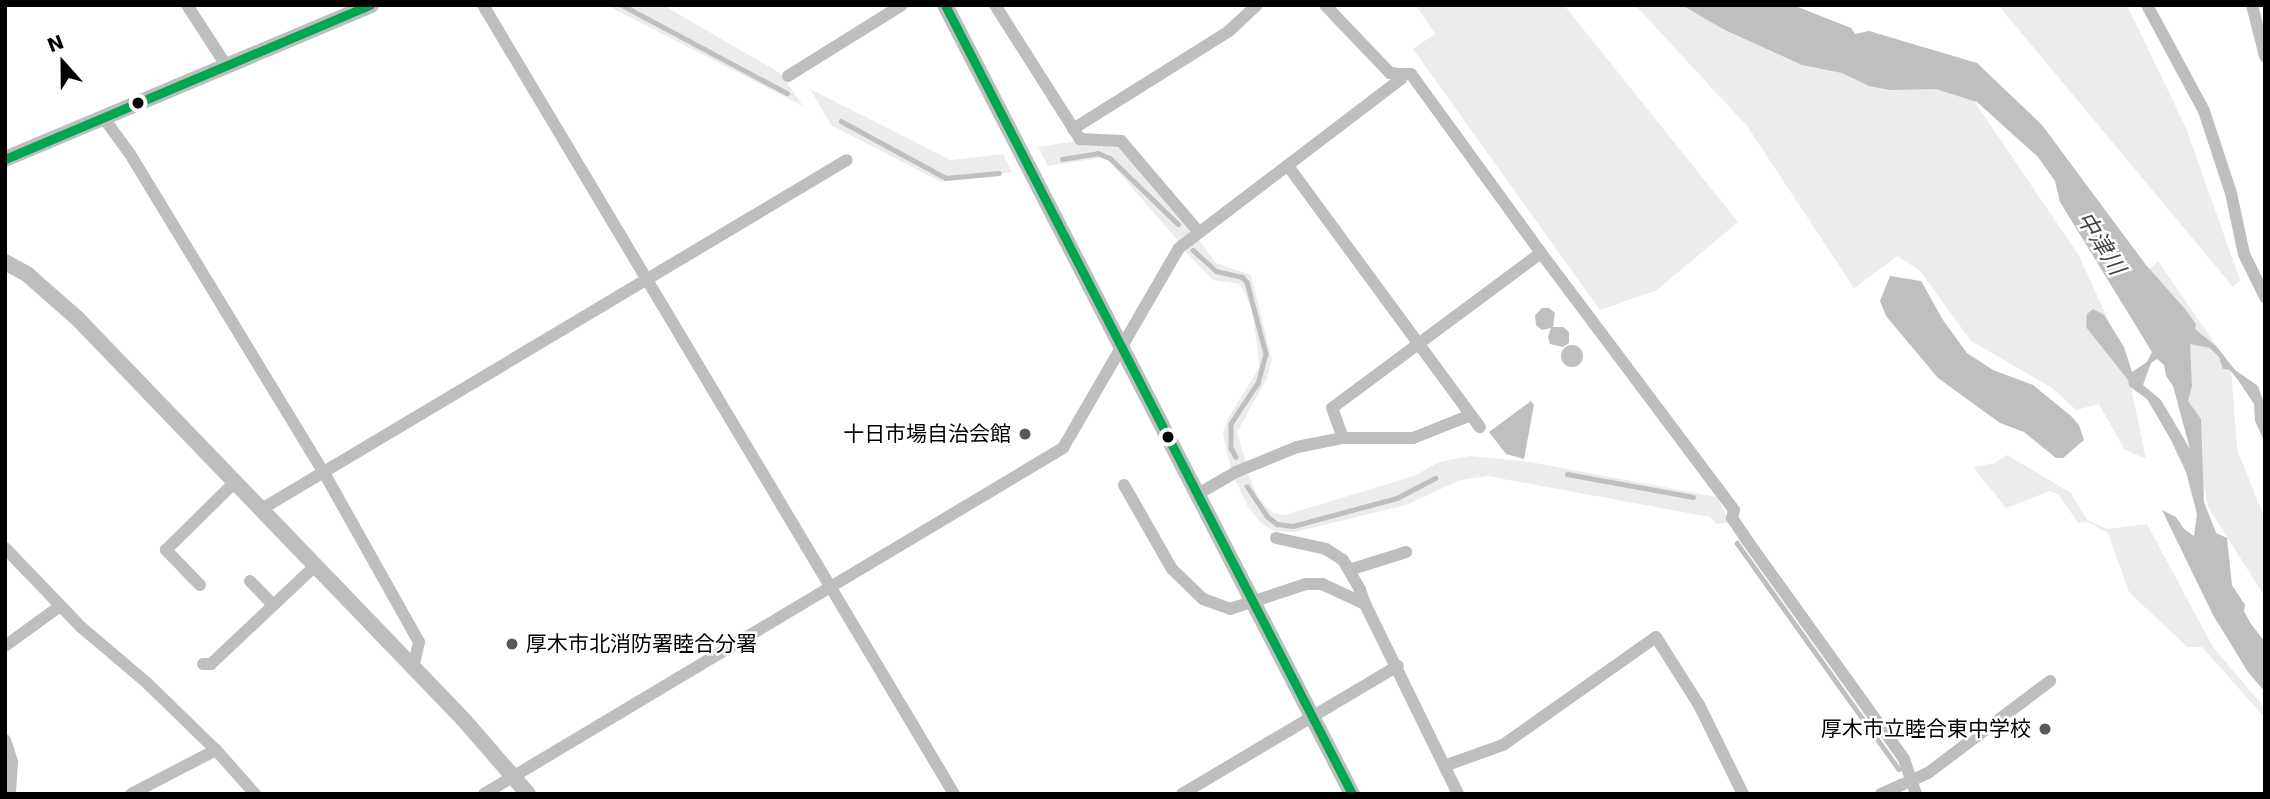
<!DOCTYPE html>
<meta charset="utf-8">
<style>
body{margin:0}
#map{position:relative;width:2270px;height:799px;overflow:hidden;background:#fff;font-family:"DejaVu Sans","Noto Sans JP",sans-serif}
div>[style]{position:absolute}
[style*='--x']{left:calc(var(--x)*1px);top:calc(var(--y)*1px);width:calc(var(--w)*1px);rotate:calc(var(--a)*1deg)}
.green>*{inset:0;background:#ececec}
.water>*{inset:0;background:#bfbfbf}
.round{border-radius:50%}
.stream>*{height:4.5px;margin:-2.25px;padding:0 2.25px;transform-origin:2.25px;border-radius:2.25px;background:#bfbfbf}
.minor>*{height:12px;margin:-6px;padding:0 6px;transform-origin:6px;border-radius:6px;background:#bebebe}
.tertiary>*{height:16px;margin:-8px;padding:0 8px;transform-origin:8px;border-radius:8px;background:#bebebe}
.bus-1>*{height:9px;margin:-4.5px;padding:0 4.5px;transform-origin:4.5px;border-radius:4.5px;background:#00a651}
.dots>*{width:19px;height:19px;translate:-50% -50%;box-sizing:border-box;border:4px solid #fff;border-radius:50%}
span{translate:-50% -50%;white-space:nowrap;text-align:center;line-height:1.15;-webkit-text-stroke:5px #fff;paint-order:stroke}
.poi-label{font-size:21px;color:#000}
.right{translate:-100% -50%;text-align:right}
.left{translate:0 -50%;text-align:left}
.water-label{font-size:23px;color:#444;font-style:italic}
.frame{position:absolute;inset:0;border:7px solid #000;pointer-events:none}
.north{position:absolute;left:28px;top:28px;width:70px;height:70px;-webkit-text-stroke:5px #fff;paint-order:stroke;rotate:339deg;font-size:19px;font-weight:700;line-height:28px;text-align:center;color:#000}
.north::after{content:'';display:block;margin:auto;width:24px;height:32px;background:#000;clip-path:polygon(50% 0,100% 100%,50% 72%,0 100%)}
</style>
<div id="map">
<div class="green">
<div style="clip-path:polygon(606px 5px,663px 5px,780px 73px,803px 106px)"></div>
<div style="clip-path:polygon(1416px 5px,1564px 5px,1738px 222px,1657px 290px,1600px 310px,1413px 49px,1435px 34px)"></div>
<div style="clip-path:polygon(1635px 5px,1710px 5px,1966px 89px,2078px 254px,2124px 354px,2146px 459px,2124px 449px,2099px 404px,2076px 410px,2052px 388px,1971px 341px,1920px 271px,1898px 256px,1854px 288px,1747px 126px)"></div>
<div style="clip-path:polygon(1998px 5px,2127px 5px,2186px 128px,2240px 280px,2233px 287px)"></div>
<div style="clip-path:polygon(810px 89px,951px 160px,1003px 154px,1012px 172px,941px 182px,831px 125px)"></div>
<div style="clip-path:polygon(1076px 141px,1117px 146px,1195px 230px,1180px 243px,1108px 160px,1100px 158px,1048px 166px,1038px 147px)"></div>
<div style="clip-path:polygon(1197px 238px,1216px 263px,1251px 275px,1272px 360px,1266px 380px,1237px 432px,1246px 462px,1231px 469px,1223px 434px,1228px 418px,1259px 368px,1257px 344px,1252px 309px,1240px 284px,1213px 280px,1184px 250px)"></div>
<div style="clip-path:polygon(2158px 261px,2231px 367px,2237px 449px,2265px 519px,2265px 597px,2208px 507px,2176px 347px,2144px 274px)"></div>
<div style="clip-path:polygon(2007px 455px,2071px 493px,2087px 520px,2108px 529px,2147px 524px,2213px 647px,2265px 708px,2265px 718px,2202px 647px,2187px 647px,2129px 592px,2108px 533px,2087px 522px,2078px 523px,2059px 495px,2050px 491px,2006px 508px,1973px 467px,1995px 463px)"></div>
<div style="clip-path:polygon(1470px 456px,1530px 462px,1717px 497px,1730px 522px,1716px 524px,1710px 517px,1487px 476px,1460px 480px,1406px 505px,1295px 532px,1274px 531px,1261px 523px,1248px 507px,1234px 477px,1247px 471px,1258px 498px,1273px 513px,1285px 515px,1414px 476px,1439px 462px)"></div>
</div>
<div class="water">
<div style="clip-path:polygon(evenodd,1682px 5px,1793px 5px,1851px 28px,1855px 34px,1869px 31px,1977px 63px,2042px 125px,2146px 265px,2185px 309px,2196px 324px,2195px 329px,2217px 347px,2235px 370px,2258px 386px,2265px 406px,2265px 443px,2255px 421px,2254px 404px,2238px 380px,2230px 370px,2223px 369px,2219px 357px,2210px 348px,2190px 344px,2192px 386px,2188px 401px,2201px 419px,2204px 502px,2216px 533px,2227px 538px,2232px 585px,2245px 605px,2244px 611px,2251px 624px,2265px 642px,2265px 692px,2248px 672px,2213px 615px,2162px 510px,2176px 517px,2184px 529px,2194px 536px,2197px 514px,2186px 472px,2171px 440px,2147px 399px,2129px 386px,2128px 380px,2086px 327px,2087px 314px,2093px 309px,2104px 315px,2124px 347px,2132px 372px,2147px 362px,2152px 352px,2060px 202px,2055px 181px,2038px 157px,1977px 102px,1936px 89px,1890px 90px,1869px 86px,1842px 73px,1802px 65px,1723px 29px,1682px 5px,2157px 359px,2164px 365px,2166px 376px,2173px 386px,2190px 449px,2161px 400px,2143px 385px,2151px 363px,2157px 359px)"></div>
<div style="clip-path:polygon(1890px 276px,1921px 281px,1943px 320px,1967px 353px,1993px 370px,2033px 385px,2071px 416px,2079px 425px,2084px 440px,2063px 458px,2056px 458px,2024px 432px,2000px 423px,1938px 378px,1886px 316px,1880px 301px)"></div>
<div style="clip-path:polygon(1542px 308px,1549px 308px,1555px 313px,1553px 327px,1563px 327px,1569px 332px,1569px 343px,1563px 347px,1550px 344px,1548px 337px,1551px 328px,1542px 330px,1536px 325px,1535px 315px)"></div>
<div class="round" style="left:1561px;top:345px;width:22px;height:22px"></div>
<div style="clip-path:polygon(1531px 401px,1534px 405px,1524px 459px,1506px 454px,1489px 432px)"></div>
</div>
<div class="stream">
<div style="--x:622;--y:5;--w:187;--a:28.1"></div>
<div style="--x:841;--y:121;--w:119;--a:28.5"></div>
<div style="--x:946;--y:178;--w:53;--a:-5.4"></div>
<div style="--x:1062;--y:159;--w:36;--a:-9"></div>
<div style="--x:1098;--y:153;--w:13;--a:23"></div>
<div style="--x:1110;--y:158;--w:95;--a:44.1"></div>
<div style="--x:1193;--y:250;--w:31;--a:42"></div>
<div style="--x:1216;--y:271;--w:27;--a:13"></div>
<div style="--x:1242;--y:277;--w:7;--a:45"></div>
<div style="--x:1247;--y:282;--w:74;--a:75.2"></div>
<div style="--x:1266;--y:354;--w:30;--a:105"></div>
<div style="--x:1258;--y:383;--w:49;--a:123.4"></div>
<div style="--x:1231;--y:424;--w:24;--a:90"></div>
<div style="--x:1231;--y:448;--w:10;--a:61"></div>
<div style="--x:1567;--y:474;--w:128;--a:10.3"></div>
<div style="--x:1247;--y:486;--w:36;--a:56"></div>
<div style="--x:1267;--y:516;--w:13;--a:39"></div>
<div style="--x:1277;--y:524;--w:16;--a:7"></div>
<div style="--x:1293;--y:526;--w:108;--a:-15.1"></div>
<div style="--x:1397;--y:498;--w:43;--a:-27.8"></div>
<div style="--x:1737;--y:543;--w:278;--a:54.4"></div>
</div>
<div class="minor">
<div style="--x:187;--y:5;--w:72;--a:57"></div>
<div style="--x:483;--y:5;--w:919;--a:59.16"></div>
<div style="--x:995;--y:5;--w:159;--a:57.6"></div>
<div style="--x:1080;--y:139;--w:41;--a:2.8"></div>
<div style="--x:1121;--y:141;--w:118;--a:49.5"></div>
<div style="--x:2147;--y:5;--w:120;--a:61.7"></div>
<div style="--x:2204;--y:111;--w:86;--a:71.8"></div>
<div style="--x:2231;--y:193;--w:62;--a:78"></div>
<div style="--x:2244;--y:254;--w:48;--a:64"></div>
<div style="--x:2252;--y:5;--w:53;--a:75.7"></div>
<div style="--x:1401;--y:74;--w:10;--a:0"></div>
<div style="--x:1411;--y:74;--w:221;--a:54"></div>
<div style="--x:1541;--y:253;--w:321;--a:53.1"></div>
<div style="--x:1734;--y:510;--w:8;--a:104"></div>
<div style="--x:1732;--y:518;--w:25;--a:56"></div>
<div style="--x:1746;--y:539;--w:271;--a:54.3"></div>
<div style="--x:1904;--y:759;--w:37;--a:71"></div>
<div style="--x:788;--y:76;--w:134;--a:-31.9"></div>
<div style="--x:103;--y:117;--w:46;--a:53.9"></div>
<div style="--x:130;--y:154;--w:371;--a:58.7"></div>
<div style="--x:323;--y:471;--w:196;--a:60.7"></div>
<div style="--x:419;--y:642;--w:26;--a:103"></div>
<div style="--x:1073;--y:129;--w:184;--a:-32.1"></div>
<div style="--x:1229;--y:31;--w:38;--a:-43"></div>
<div style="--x:1288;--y:166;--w:324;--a:53.7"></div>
<div style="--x:1343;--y:438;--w:32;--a:-110"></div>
<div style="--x:1332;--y:408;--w:260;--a:-36.6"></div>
<div style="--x:1124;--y:485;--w:97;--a:60.3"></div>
<div style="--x:1172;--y:569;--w:43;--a:44.1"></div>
<div style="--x:1203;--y:599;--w:29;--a:20"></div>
<div style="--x:1230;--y:609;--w:80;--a:-18.2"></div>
<div style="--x:1306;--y:584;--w:16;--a:0"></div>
<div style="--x:1322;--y:584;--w:47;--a:24.9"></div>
<div style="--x:1365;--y:604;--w:212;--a:63.9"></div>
<div style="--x:1198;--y:494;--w:44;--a:-30.1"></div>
<div style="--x:1236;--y:472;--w:66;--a:-22.3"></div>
<div style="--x:1297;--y:447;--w:47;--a:-11.1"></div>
<div style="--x:1343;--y:438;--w:70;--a:0"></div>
<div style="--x:1413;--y:438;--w:62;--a:-21.6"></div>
<div style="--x:260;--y:510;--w:683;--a:-30.81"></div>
<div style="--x:1276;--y:538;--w:51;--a:12.4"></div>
<div style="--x:1326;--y:549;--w:20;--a:33"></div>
<div style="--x:1343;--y:560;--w:34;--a:60"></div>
<div style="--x:1360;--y:590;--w:15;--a:70"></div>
<div style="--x:5;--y:548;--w:110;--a:46.1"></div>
<div style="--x:81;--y:627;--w:87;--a:40.3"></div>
<div style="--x:147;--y:683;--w:96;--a:44.2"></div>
<div style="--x:216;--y:750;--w:59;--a:48.4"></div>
<div style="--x:1349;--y:570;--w:60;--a:-17.5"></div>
<div style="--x:250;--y:581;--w:33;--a:46"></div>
<div style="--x:200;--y:585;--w:49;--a:-134.2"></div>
<div style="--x:166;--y:550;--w:95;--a:-44.6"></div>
<div style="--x:5;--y:646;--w:68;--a:-36"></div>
<div style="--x:203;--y:664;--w:8;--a:0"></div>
<div style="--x:211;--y:664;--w:143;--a:-43.3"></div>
<div style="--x:5;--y:740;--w:23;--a:72"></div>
<div style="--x:12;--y:762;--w:32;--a:94"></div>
<div style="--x:1447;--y:765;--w:59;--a:-19.7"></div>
<div style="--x:1503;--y:745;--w:187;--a:-35.2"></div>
<div style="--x:1656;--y:637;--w:80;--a:57.7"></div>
<div style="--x:1699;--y:705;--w:99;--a:63.7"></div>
<div style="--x:131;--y:794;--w:96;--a:-27.4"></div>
<div style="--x:484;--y:794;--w:675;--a:-30.86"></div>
<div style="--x:1063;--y:448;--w:231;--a:-59.9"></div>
<div style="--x:1179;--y:248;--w:279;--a:-37.3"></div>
<div style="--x:1401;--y:79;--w:5;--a:-90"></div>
<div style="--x:1401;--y:74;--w:11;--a:-175"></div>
<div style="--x:1390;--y:73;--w:94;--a:-133.7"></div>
<div style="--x:1182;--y:794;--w:251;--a:-30.7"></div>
<div style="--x:1881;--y:794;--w:51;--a:-24.1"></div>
<div style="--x:1928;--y:773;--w:153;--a:-37"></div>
</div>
<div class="tertiary">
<div style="--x:945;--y:5;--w:888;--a:62.71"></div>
<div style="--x:5;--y:159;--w:397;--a:-22.8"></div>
<div style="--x:5;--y:262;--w:26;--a:29"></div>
<div style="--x:28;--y:275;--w:65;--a:41.3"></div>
<div style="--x:77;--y:318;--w:558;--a:46.09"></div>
<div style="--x:464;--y:720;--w:98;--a:49.1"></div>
</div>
<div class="bus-1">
<div style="--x:945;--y:5;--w:888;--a:62.71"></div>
<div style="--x:5;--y:159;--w:396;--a:-22.9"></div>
</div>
<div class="dots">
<div style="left:138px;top:103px;background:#000"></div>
<div style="left:1025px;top:434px;background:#595959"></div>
<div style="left:1168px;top:437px;background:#000"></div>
<div style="left:512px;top:644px;background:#595959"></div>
<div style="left:2045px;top:729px;background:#595959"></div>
</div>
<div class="poi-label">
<span class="right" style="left:1011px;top:434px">十日市場自治会館</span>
<span class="left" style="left:526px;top:644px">厚木市北消防署睦合分署</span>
<span class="right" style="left:2031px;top:729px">厚木市立睦合東中学校</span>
</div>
<div class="water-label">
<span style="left:2101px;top:243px;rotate:58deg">中津川</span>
</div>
<div class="frame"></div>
<div class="north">N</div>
</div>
